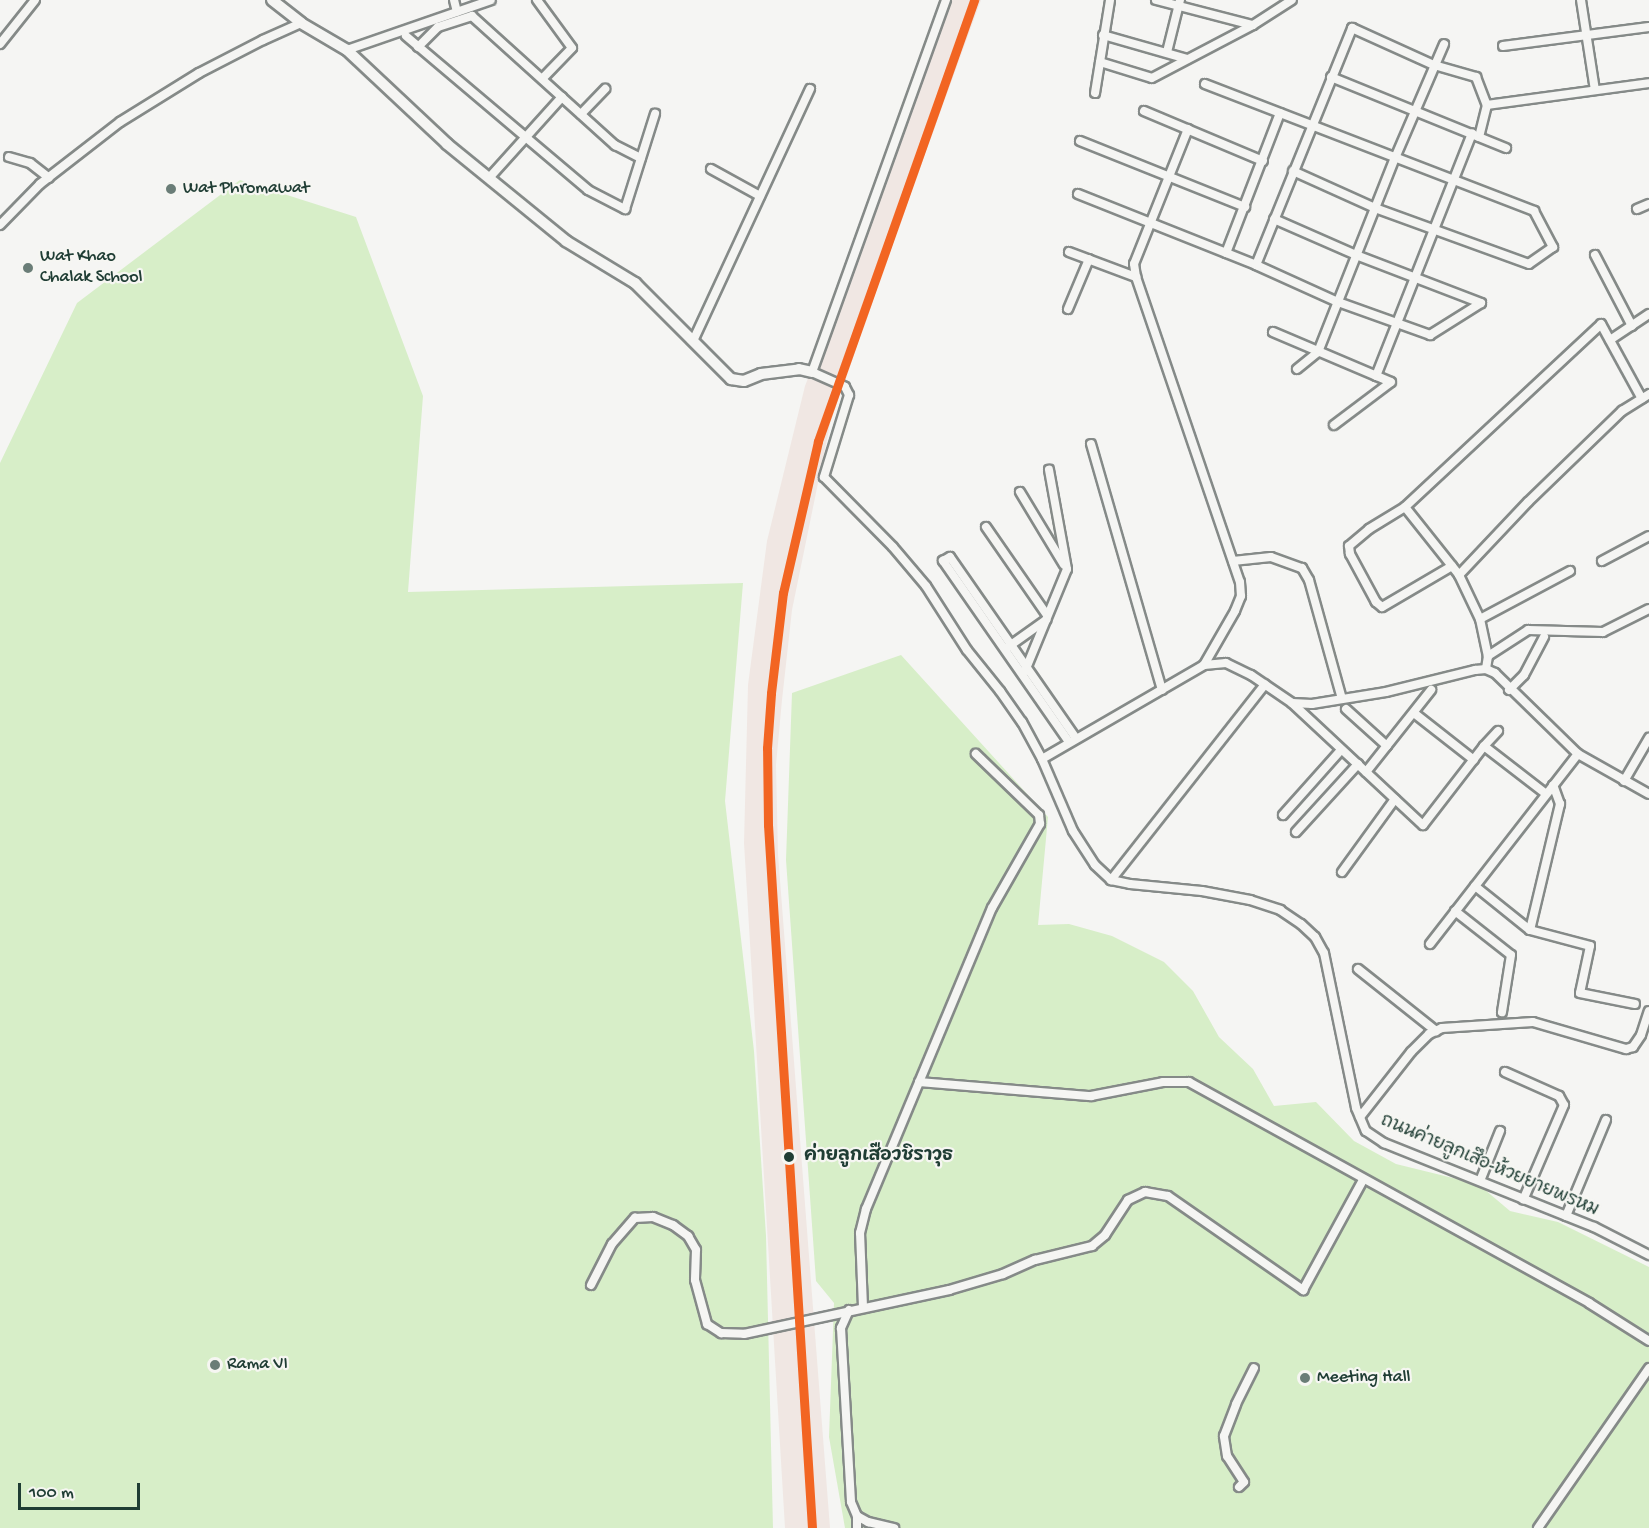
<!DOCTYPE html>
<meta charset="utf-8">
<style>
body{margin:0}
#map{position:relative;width:1649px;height:1528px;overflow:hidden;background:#f5f5f3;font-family:"Gochi Hand","Playpen Sans Thai",sans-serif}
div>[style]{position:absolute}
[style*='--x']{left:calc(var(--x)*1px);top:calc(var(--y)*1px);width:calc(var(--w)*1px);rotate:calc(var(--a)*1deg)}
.built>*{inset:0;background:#f0e7e3}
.green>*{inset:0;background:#d7eec8}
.roads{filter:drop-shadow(2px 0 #858a88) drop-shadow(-2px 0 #858a88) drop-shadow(0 2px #858a88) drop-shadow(0 -2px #858a88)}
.street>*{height:8px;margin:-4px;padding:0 4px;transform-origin:4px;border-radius:4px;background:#f5f5f3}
.secondary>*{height:10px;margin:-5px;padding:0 5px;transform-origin:5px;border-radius:5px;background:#f5f5f3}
.rail-1>*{height:9px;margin:-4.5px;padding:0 4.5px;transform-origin:4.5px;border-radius:4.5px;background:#f26522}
.dots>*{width:16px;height:16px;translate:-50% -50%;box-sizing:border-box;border:3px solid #f6f6f2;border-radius:50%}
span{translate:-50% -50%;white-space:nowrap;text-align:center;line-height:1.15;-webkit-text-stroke:4.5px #f6f6f2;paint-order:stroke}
.poi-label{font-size:18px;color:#1f3d34}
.left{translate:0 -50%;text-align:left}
.stop-label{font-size:18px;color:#1f3d34;font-weight:700}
.street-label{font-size:18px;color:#1f3d34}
.scale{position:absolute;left:18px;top:1483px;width:122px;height:27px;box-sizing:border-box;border:3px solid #1f3d34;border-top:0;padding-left:8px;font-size:18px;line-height:21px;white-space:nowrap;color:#1f3d34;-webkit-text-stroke:4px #f6f6f2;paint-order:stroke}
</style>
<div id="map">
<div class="built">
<div style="clip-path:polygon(950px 0,981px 0,834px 405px,792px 610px,782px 700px,776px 765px,778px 854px,830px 1528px,785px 1528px,744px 843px,748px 685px,767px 541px,805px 386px,894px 159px)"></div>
</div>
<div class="green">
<div style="clip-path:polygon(240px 180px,356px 217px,423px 396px,408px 592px,743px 583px,725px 801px,754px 1051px,766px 1236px,773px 1528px,0 1528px,0 463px,77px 303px)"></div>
<div style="clip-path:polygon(901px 655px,1048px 817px,1038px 925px,1069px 924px,1112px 936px,1164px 962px,1193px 991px,1219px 1037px,1253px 1069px,1274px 1106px,1316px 1102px,1354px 1141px,1396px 1164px,1457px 1179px,1484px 1189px,1510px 1211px,1558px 1222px,1649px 1267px,1649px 1528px,845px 1528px,829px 1437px,834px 1303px,816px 1281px,786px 860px,792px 693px)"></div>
</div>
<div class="roads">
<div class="street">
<div style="--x:454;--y:0;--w:12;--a:76"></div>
<div style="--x:537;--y:0;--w:59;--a:53.9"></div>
<div style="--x:572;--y:48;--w:43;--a:134.1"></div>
<div style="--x:946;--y:0;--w:395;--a:109.8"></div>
<div style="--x:812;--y:372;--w:36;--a:24"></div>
<div style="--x:845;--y:387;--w:9;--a:63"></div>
<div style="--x:849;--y:395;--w:86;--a:107"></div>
<div style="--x:824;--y:477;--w:98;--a:45.4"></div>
<div style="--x:893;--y:547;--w:51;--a:49.8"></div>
<div style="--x:926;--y:586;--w:76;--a:57.4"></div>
<div style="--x:967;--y:650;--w:53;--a:51.2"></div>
<div style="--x:1000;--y:691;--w:38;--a:55"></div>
<div style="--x:1022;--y:722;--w:42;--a:61.6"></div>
<div style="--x:1042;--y:759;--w:78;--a:66.7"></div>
<div style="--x:1073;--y:831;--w:40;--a:57.1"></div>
<div style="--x:1095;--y:865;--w:22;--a:43"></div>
<div style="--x:1111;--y:880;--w:19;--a:12"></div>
<div style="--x:1130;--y:884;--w:72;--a:5.6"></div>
<div style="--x:1202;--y:891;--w:49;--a:10.6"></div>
<div style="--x:1250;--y:900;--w:32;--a:18"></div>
<div style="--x:1280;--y:910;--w:25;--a:34"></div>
<div style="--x:1301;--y:924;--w:19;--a:43"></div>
<div style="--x:1315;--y:937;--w:18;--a:61"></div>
<div style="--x:1324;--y:953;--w:158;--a:78.3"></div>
<div style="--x:1356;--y:1108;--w:25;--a:67"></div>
<div style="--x:1366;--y:1131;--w:22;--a:34"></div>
<div style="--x:1384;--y:1143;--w:226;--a:21.8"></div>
<div style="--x:1594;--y:1227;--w:62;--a:27"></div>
<div style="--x:1156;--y:0;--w:100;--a:14.5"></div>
<div style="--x:1581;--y:0;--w:91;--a:81.2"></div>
<div style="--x:1103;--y:35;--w:87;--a:15.9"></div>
<div style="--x:406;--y:36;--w:238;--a:40.2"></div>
<div style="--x:588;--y:190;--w:42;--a:27.2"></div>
<div style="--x:625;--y:209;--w:100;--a:-72.5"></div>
<div style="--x:0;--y:44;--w:56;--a:-51.5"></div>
<div style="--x:1503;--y:46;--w:147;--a:-7.4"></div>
<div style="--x:418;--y:47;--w:28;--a:-45"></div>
<div style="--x:438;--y:27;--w:36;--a:-18"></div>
<div style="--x:472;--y:16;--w:193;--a:42.1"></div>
<div style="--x:615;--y:145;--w:29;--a:27"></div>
<div style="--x:347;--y:50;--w:152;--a:-19.1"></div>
<div style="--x:1167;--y:52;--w:54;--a:-76"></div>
<div style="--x:1100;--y:62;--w:54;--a:17.1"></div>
<div style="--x:1152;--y:78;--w:114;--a:-27.7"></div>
<div style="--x:1253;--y:25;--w:46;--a:-32.7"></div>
<div style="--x:1331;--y:77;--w:189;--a:22.1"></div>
<div style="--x:1205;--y:84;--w:353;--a:21.1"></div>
<div style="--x:1534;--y:211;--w:41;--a:62.2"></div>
<div style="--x:1553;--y:247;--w:29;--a:145"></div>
<div style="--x:1529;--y:264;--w:164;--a:-160"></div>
<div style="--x:1375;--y:208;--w:90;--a:-155.7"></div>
<div style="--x:1095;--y:93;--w:94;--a:-80.8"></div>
<div style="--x:1487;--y:105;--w:163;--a:-7.7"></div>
<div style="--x:1144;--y:111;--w:129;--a:22.8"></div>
<div style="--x:581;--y:114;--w:35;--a:-46"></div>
<div style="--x:1188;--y:129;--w:145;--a:111.8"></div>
<div style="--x:1134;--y:264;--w:13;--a:81"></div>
<div style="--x:1136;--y:277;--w:322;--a:71.2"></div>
<div style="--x:1240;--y:582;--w:14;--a:86"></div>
<div style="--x:1241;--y:596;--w:16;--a:112"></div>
<div style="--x:1235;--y:611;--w:62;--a:119.9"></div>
<div style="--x:1080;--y:141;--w:178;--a:21.8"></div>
<div style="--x:9;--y:157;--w:22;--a:16"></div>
<div style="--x:30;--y:163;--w:24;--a:38"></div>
<div style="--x:711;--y:169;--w:56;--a:28.9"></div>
<div style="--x:489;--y:178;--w:109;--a:-48"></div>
<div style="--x:1078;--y:194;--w:192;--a:21.7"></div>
<div style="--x:1256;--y:265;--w:90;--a:24.3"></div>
<div style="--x:1338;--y:302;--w:98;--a:19.7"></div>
<div style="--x:1430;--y:335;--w:60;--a:-32.1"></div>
<div style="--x:1637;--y:209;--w:13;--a:-23"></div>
<div style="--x:1274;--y:219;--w:90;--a:23.7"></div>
<div style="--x:1356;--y:255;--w:134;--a:21"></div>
<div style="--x:0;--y:225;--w:57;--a:-45.7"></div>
<div style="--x:40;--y:184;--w:101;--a:-37.8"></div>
<div style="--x:120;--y:122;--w:93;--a:-31.8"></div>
<div style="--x:199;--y:73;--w:72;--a:-27.3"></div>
<div style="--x:263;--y:40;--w:42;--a:-24.1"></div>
<div style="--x:1069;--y:252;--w:72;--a:20.5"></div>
<div style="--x:1226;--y:253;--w:150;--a:-68.9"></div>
<div style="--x:1595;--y:255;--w:80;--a:62.5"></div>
<div style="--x:1256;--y:265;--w:256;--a:-67.9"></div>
<div style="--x:1352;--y:28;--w:90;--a:24.3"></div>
<div style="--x:1434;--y:65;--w:44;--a:15.9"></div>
<div style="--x:1476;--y:77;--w:30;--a:69"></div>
<div style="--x:1487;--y:105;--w:33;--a:104"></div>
<div style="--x:1068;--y:309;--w:54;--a:-67.2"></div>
<div style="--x:1273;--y:332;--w:128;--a:23"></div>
<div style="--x:1610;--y:340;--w:47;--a:-33.7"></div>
<div style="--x:693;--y:341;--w:278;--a:-65.1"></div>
<div style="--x:1297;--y:369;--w:27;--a:-39"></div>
<div style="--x:1318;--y:352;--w:209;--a:-68.4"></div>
<div style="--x:1395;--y:158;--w:124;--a:-66.7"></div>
<div style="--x:1376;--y:376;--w:261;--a:-68.4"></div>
<div style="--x:1334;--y:425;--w:71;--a:-37"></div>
<div style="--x:1091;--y:444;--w:256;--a:73.9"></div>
<div style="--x:1020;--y:492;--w:85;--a:58.9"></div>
<div style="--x:1405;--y:507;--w:87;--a:51.5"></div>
<div style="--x:1459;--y:575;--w:49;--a:64.5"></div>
<div style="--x:1480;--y:619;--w:38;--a:78"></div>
<div style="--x:1488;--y:656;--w:13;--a:99"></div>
<div style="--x:986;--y:527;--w:107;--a:55.3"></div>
<div style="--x:1233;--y:561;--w:38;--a:-6"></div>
<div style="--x:1271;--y:557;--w:33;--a:20"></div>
<div style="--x:1302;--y:568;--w:14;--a:60"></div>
<div style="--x:1309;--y:580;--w:123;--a:74.5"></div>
<div style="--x:1602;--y:561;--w:53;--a:-28"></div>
<div style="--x:1452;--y:566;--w:81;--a:149.6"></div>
<div style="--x:1382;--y:607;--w:8;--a:-140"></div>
<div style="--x:1376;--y:602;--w:55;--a:-118.4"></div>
<div style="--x:1350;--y:554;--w:8;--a:-97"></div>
<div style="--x:1349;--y:546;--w:26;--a:-40"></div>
<div style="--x:1369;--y:529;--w:42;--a:-31.4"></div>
<div style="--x:1405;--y:507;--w:268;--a:-43"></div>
<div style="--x:1601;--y:324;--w:85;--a:61.3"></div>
<div style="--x:1459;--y:575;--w:100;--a:-46.6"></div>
<div style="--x:1528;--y:502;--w:131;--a:-44.1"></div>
<div style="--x:1622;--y:411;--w:32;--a:-32"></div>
<div style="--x:1480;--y:619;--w:102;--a:-28.1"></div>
<div style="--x:1008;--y:647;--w:47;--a:-35.4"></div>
<div style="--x:1488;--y:656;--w:48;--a:-33"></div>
<div style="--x:1528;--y:630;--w:75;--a:1.5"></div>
<div style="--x:1603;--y:632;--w:51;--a:-26.6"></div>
<div style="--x:1025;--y:671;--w:110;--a:-67.6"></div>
<div style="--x:1067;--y:569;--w:101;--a:-100.3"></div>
<div style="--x:1509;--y:690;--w:21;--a:-45"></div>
<div style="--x:1524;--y:675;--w:43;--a:-62.2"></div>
<div style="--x:1292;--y:703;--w:179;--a:43"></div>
<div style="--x:1423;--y:825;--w:100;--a:-52.3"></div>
<div style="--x:1346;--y:709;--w:55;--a:42.1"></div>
<div style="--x:1414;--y:713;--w:76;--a:38.1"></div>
<div style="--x:1498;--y:731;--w:21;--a:133"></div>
<div style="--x:1484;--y:746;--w:78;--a:37.7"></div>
<div style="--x:1069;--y:742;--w:221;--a:-124.8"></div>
<div style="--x:943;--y:561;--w:8;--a:-30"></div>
<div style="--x:950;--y:557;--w:221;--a:55.2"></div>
<div style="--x:1042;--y:759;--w:187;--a:-30.1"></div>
<div style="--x:1204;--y:665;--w:22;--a:-5"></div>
<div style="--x:1226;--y:663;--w:28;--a:26"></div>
<div style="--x:1251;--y:675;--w:50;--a:34.3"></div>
<div style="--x:1292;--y:703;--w:20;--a:3"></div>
<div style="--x:1312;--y:704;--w:75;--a:-9.2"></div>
<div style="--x:1386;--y:692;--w:92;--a:-13.9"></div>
<div style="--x:1475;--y:670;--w:11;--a:-5"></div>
<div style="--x:1486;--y:669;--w:10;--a:24"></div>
<div style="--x:1495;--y:673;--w:116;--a:44.3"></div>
<div style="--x:1578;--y:754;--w:81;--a:29.4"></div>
<div style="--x:1366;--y:772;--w:105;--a:-51.6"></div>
<div style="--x:1624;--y:781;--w:50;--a:-59.8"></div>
<div style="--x:1283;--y:815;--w:87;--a:-48.3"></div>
<div style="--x:1296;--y:832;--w:92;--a:-47.6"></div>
<div style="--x:1342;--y:872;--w:90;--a:-54"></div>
<div style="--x:1111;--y:880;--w:249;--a:-51.8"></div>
<div style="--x:1475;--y:886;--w:70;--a:38.7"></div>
<div style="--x:1530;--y:930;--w:62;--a:14.9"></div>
<div style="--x:1590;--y:946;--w:48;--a:102"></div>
<div style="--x:1580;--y:993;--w:56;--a:11.3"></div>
<div style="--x:1455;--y:911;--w:71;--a:38.2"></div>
<div style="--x:1511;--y:955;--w:58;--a:99"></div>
<div style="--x:1530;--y:930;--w:130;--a:-76.6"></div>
<div style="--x:1560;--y:804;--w:20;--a:-110"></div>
<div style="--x:1430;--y:944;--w:241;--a:-52.1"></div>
<div style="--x:1358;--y:969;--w:100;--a:38.5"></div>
<div style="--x:1505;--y:1072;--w:59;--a:24"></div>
<div style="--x:1559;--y:1096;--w:10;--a:61"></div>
<div style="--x:1564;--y:1105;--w:103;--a:113.3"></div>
<div style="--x:919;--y:1082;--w:173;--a:4.7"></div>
<div style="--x:1091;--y:1096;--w:73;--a:-11"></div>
<div style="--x:1163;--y:1082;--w:26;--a:0"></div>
<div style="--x:1189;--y:1082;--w:457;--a:28.9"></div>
<div style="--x:1589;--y:1303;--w:71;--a:32.3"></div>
<div style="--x:1360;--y:1117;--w:83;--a:-51.9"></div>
<div style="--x:1411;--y:1052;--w:25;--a:-45"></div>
<div style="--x:1429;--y:1034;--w:14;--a:-25"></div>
<div style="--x:1442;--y:1028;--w:91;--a:-3.8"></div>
<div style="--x:1533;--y:1022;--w:97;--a:16.2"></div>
<div style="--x:1626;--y:1049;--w:7;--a:-16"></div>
<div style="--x:1633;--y:1047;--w:14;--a:-56"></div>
<div style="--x:1641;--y:1035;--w:25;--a:-72"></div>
<div style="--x:1480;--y:1181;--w:54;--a:-68.2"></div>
<div style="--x:1566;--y:1216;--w:104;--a:-67.4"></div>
<div style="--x:591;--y:1285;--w:46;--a:-62.9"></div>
<div style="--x:612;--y:1244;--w:35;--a:-49"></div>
<div style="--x:635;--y:1218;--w:18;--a:-3"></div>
<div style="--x:653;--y:1217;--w:22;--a:22"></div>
<div style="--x:673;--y:1225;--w:19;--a:36"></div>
<div style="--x:688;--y:1236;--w:16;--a:60"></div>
<div style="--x:696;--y:1250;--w:30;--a:92"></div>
<div style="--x:695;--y:1280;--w:46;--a:74.7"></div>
<div style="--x:707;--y:1324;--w:17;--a:33"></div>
<div style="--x:721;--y:1333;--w:23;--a:2"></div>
<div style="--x:744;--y:1334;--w:210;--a:-12.1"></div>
<div style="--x:949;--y:1290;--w:56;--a:-16.5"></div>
<div style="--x:1003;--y:1274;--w:35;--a:-24"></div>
<div style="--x:1035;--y:1260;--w:59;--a:-13.8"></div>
<div style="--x:1092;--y:1246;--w:17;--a:-40"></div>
<div style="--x:1105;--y:1235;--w:42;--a:-56.7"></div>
<div style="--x:1128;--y:1200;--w:19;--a:-25"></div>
<div style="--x:1145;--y:1192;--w:23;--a:10"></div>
<div style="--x:1168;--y:1196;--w:165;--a:34.8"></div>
<div style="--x:1303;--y:1290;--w:125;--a:-61.4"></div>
<div style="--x:863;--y:1307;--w:74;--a:-92.3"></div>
<div style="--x:860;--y:1233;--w:25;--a:-76"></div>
<div style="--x:866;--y:1209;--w:326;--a:-67.3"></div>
<div style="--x:992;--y:908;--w:97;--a:-60.3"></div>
<div style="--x:1040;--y:824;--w:9;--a:-96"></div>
<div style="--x:1039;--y:815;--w:88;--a:-135.9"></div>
<div style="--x:849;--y:1310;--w:20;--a:114"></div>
<div style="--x:841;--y:1328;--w:174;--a:86.7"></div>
<div style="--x:851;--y:1502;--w:15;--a:67"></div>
<div style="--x:857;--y:1516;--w:13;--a:29"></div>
<div style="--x:868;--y:1522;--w:27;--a:13"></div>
<div style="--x:1239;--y:1487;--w:7;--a:-45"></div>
<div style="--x:1244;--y:1482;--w:31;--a:-123"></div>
<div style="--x:1227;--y:1456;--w:20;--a:-99"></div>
<div style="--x:1224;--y:1436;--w:34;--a:-69"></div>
<div style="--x:1236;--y:1404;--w:40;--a:-63.4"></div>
<div style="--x:857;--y:1516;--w:12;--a:90"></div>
<div style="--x:1538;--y:1528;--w:195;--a:-55.2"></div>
</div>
<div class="secondary">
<div style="--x:272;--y:0;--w:37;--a:38"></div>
<div style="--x:301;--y:23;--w:53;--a:30.4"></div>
<div style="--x:347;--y:50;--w:137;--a:43.2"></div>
<div style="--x:447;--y:144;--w:154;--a:39.2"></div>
<div style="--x:566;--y:241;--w:81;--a:31.3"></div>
<div style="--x:635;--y:283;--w:136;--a:45"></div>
<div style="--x:731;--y:379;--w:13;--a:9"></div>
<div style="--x:744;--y:381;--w:18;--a:-22"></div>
<div style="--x:761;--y:374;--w:38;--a:-7"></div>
<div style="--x:799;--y:369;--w:13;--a:13"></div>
</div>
</div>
<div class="rail-1">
<div style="--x:812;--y:1528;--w:704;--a:-93.58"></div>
<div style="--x:768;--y:825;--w:77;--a:-90.7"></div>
<div style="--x:767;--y:748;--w:55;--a:-85.8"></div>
<div style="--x:771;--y:693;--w:101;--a:-83.2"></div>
<div style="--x:783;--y:593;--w:156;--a:-77"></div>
<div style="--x:818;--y:441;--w:468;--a:-70.5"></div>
</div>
<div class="dots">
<div style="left:171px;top:189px;background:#6a7d77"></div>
<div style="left:28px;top:268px;background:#6a7d77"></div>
<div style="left:789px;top:1157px;background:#1f3d34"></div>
<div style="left:215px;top:1365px;background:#6a7d77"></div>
<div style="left:1305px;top:1378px;background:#6a7d77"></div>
</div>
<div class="poi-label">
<span class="left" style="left:183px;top:189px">Wat Phromawat</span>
<span class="left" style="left:40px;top:268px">Wat Khao<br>Chalak School</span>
<span class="left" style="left:227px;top:1365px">Rama VI</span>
<span class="left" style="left:1317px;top:1378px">Meeting Hall</span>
</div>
<div class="stop-label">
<span class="left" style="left:804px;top:1157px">ค่ายลูกเสือวชิราวุธ</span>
</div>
<div class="street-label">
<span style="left:1489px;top:1167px;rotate:23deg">ถนนค่ายลูกเสึอ-ห้วยยายพรหม</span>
</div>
<div class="scale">100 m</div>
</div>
